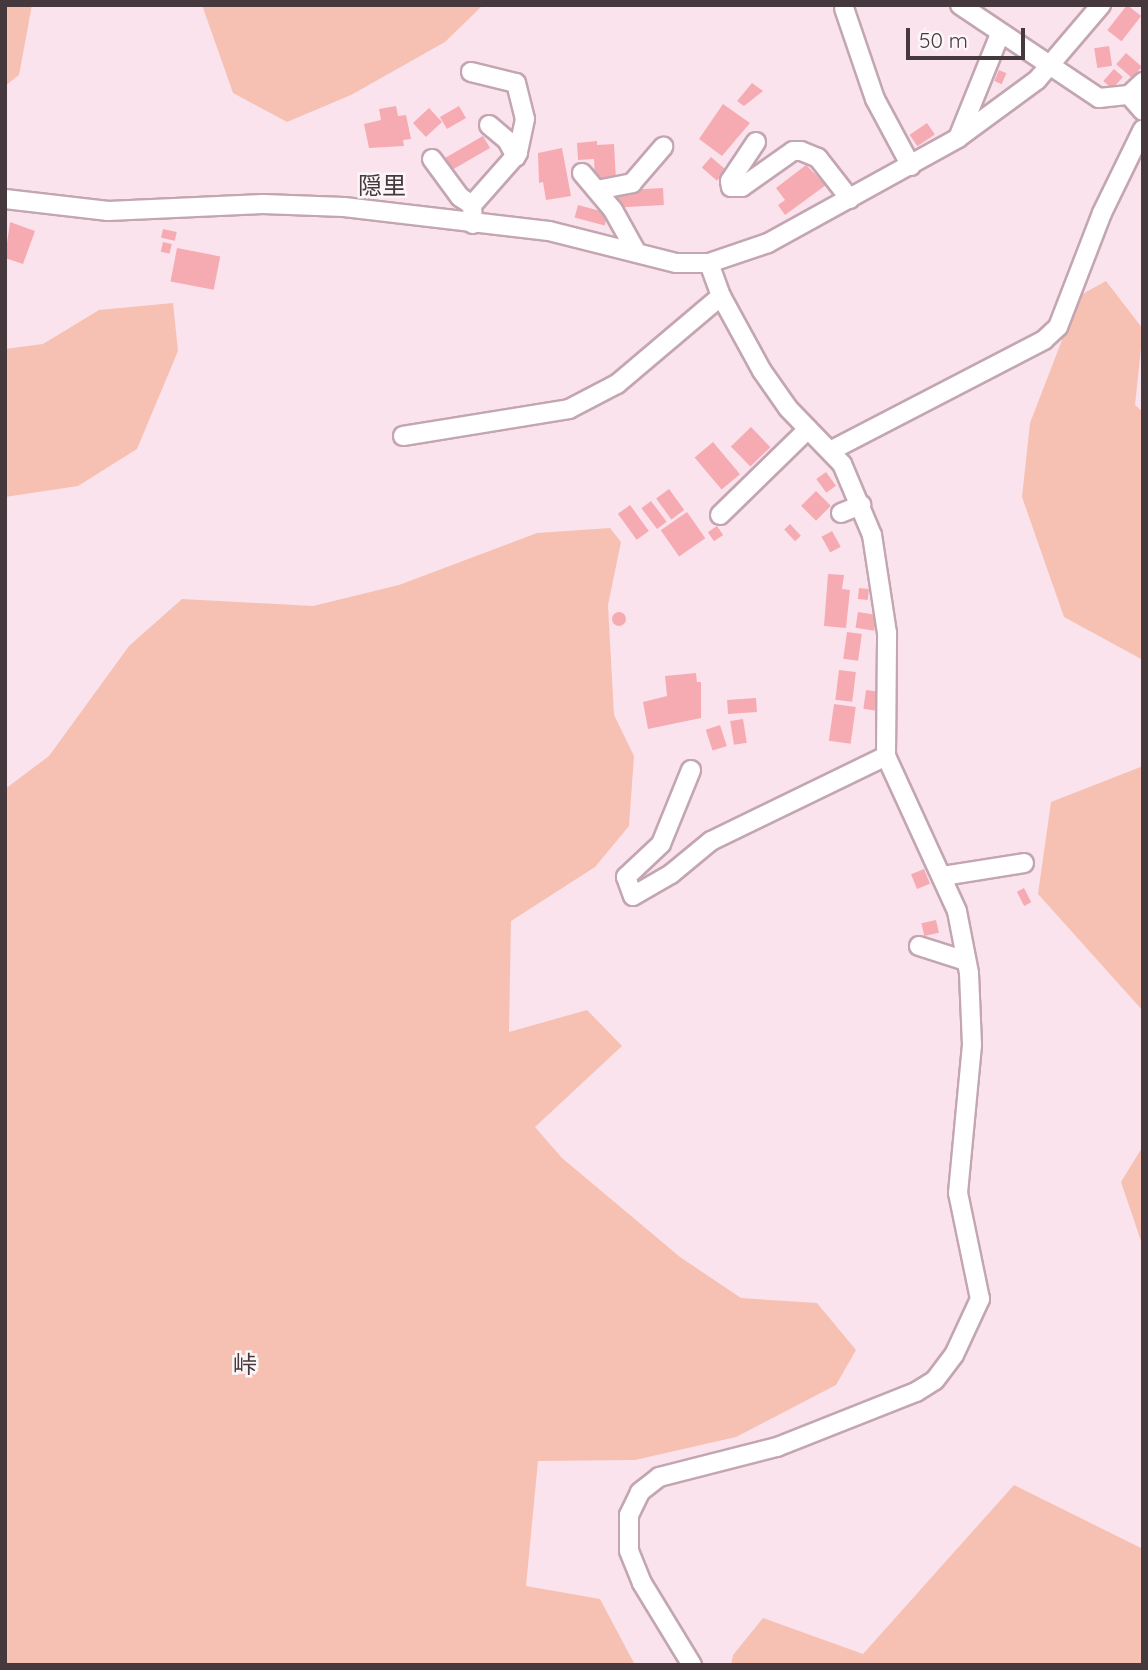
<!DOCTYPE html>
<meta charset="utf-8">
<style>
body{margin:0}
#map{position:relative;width:1148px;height:1670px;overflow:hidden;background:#fbe3ed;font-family:Quicksand,"Noto Sans JP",sans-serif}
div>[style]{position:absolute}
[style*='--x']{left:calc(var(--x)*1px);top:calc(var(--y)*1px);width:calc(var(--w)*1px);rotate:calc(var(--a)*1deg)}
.green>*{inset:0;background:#f6c1b2}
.building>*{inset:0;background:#f6abb2;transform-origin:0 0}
.round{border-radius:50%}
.roads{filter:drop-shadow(2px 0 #c3a6b2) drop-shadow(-2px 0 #c3a6b2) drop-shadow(0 2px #c3a6b2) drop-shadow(0 -2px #c3a6b2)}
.minor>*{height:18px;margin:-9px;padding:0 9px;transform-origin:9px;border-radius:9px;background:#fff}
span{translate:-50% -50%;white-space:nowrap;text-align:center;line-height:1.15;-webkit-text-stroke:5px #fcf6f8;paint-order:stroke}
.quarter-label{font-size:24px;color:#45393d}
.frame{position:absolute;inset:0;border:7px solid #45393d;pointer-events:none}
.scale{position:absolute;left:906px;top:28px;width:119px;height:32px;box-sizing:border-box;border:4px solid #45393d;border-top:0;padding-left:9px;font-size:21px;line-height:24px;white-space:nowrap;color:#45393d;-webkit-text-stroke:5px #fcf6f8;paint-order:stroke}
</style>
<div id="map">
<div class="green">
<div style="clip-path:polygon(5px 5px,32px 5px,19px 75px,5px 86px)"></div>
<div style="clip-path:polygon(202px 5px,483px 5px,445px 42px,351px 95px,287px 122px,233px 93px)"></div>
<div style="clip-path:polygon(1106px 281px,1143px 329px,1135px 405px,1143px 412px,1143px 660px,1064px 617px,1022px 497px,1030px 423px,1079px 296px)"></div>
<div style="clip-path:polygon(173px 303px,178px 351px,137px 449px,78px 486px,5px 497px,5px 349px,43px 344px,99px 310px)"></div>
<div style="clip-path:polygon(610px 528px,621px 542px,608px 605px,614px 715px,634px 756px,629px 826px,595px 867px,511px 921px,509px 1032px,587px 1010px,622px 1046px,535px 1127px,562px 1158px,680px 1257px,741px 1298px,817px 1303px,856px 1350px,836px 1385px,736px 1437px,635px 1460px,538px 1461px,526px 1586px,600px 1599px,635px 1665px,5px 1665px,5px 789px,49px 756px,129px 646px,182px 599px,313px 606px,399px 585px,537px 533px)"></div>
<div style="clip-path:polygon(1143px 766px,1143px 1011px,1038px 894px,1051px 802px)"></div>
<div style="clip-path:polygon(1143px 1146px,1143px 1247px,1121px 1182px)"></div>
<div style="clip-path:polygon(1014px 1485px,1143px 1549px,1143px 1665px,731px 1665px,733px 1655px,763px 1618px,863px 1654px)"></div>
</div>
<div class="building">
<div style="left:1127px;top:5px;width:18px;height:32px;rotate:38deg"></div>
<div style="left:1109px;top:46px;width:20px;height:15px;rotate:81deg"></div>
<div style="left:1126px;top:53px;width:21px;height:15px;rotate:41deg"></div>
<div style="left:1114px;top:69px;width:12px;height:16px;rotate:42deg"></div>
<div style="left:999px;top:70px;width:8px;height:12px;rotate:23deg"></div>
<div style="clip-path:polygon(752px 83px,763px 91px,744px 106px,737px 101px)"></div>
<div style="clip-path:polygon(723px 104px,750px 123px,722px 156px,699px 139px)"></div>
<div style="clip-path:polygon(396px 106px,398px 116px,406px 115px,411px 139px,403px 140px,404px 146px,369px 148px,364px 124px,381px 120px,379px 109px)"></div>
<div style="left:459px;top:106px;width:14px;height:22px;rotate:60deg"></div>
<div style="left:429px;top:108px;width:19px;height:22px;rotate:47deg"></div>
<div style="left:927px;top:123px;width:14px;height:21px;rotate:56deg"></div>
<div style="left:483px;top:136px;width:14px;height:48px;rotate:60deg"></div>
<div style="clip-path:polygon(597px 141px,597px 145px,614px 144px,616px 180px,595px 181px,594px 159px,578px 160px,577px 143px)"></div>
<div style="clip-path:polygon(562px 148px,571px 196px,546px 200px,543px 182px,539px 183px,538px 153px)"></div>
<div style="left:711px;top:157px;width:20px;height:14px;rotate:41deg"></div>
<div style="clip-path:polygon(806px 165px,826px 185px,785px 215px,778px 205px,785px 200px,776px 188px)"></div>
<div style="left:663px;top:188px;width:17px;height:46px;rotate:87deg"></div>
<div style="left:578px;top:205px;width:31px;height:13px;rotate:15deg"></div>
<div style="clip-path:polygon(10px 222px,35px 231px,23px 264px,5px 258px)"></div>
<div style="left:163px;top:229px;width:14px;height:9px;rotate:12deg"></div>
<div style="left:163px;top:242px;width:9px;height:10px;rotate:13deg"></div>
<div style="left:177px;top:248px;width:44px;height:34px;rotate:11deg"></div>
<div style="left:751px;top:427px;width:28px;height:28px;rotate:46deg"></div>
<div style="left:713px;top:442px;width:42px;height:24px;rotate:50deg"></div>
<div style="left:826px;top:472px;width:17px;height:12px;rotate:54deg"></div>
<div style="left:669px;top:489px;width:26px;height:16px;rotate:54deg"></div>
<div style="left:816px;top:491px;width:21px;height:21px;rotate:45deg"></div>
<div style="left:651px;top:501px;width:26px;height:12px;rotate:53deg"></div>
<div style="left:630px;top:505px;width:32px;height:15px;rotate:54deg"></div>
<div style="left:687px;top:512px;width:32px;height:32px;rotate:55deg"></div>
<div style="left:790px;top:524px;width:16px;height:8px;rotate:47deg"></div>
<div style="left:717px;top:526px;width:11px;height:11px;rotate:56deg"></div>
<div style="left:832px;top:531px;width:18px;height:12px;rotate:61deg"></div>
<div style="clip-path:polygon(828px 574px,844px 575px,842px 589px,850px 590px,846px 628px,824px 626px)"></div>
<div style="left:859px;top:588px;width:10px;height:11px;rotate:6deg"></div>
<div class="round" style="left:612px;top:612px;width:14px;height:14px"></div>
<div style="left:858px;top:612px;width:19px;height:16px;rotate:9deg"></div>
<div style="left:847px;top:632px;width:15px;height:27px;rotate:8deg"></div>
<div style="left:839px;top:670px;width:17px;height:30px;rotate:7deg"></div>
<div style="clip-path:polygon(696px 673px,697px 682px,701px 682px,701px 718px,648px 729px,643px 702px,667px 696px,665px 676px)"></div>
<div style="left:866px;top:690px;width:15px;height:19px;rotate:8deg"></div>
<div style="left:756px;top:698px;width:14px;height:29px;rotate:86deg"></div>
<div style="left:834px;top:704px;width:22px;height:37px;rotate:8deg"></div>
<div style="left:743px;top:719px;width:24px;height:13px;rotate:81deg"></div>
<div style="left:720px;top:725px;width:22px;height:15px;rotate:72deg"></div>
<div style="left:924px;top:869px;width:16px;height:14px;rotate:68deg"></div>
<div style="left:1024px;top:888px;width:16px;height:8px;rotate:63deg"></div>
<div style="left:936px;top:920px;width:13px;height:15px;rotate:77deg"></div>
</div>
<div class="roads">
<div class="minor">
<div style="--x:960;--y:5;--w:167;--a:33.8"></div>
<div style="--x:1099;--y:98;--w:30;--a:-6"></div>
<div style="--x:1129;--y:95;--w:19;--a:-43"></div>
<div style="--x:844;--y:8;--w:96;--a:71.2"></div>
<div style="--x:875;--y:99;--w:76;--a:61.8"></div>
<div style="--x:471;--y:72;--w:46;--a:13.7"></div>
<div style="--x:516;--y:83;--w:37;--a:76"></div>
<div style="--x:525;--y:119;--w:35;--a:102"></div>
<div style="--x:518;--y:153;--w:69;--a:131.5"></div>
<div style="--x:472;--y:205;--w:19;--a:87"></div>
<div style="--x:1129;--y:95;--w:21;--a:49"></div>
<div style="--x:489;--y:125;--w:23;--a:40"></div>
<div style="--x:507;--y:140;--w:19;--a:62"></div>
<div style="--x:958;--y:138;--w:112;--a:-68"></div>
<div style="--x:756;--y:142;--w:47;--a:123.7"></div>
<div style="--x:730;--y:181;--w:6;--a:81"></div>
<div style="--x:731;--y:187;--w:11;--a:0"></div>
<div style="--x:742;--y:187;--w:62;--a:-35.2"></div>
<div style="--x:793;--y:151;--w:8;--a:0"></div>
<div style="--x:801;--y:151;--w:18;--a:22"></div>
<div style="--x:818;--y:158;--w:52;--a:52"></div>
<div style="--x:432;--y:159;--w:47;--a:53.6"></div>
<div style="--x:460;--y:197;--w:14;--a:34"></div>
<div style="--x:582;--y:173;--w:48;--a:50"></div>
<div style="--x:613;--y:210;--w:49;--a:60.8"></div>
<div style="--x:597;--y:190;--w:36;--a:-11"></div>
<div style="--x:632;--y:183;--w:48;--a:-49.3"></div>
<div style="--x:5;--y:199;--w:104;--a:6.6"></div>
<div style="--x:108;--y:211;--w:155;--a:-2.6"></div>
<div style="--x:263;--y:204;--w:81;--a:2.1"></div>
<div style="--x:344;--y:207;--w:206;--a:6.7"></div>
<div style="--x:549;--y:231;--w:131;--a:14.1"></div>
<div style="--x:676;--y:263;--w:33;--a:0"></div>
<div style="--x:709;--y:263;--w:62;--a:-18.7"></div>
<div style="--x:768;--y:243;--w:217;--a:-28.9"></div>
<div style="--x:958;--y:138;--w:98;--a:-36.3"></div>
<div style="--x:1037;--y:80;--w:99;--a:-49.5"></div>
<div style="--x:403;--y:436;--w:168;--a:-9.2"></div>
<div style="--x:569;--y:409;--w:54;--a:-27.5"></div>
<div style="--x:617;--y:384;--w:136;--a:-40.2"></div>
<div style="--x:832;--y:450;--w:239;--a:-27.4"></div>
<div style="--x:1044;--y:340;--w:19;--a:-43"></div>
<div style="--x:1058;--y:327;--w:122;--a:-68.9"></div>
<div style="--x:1102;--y:213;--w:93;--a:-64"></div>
<div style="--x:841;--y:513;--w:22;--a:-22"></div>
<div style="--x:720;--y:515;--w:123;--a:-44.3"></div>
<div style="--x:691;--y:770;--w:80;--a:112.1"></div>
<div style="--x:661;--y:844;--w:48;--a:136.7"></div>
<div style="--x:626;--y:877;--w:20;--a:70"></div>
<div style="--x:633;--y:896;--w:44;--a:-30.1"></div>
<div style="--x:671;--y:874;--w:52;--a:-39.5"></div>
<div style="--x:711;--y:841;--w:195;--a:-25.9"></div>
<div style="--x:943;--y:876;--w:82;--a:-9.1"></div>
<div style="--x:919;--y:946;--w:49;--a:17.7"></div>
<div style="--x:692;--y:1665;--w:96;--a:-121.4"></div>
<div style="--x:642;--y:1583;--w:35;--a:-112"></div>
<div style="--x:629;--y:1550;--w:35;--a:-90"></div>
<div style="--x:629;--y:1515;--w:25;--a:-64"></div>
<div style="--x:640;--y:1492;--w:24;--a:-38"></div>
<div style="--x:659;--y:1477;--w:122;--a:-14.3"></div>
<div style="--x:777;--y:1447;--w:149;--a:-21.6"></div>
<div style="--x:916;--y:1392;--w:22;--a:-32"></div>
<div style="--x:935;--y:1380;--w:31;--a:-53"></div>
<div style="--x:954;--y:1355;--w:62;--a:-65.1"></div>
<div style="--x:980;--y:1299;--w:108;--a:-101.7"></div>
<div style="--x:958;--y:1193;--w:149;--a:-84.6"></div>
<div style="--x:972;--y:1045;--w:72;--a:-92.4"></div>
<div style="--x:969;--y:973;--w:63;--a:-101"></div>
<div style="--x:957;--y:911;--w:170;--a:-114.6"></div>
<div style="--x:886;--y:756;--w:123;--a:-89.5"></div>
<div style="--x:887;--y:633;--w:99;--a:-98.7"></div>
<div style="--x:872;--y:535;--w:77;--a:-112.9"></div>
<div style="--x:842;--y:464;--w:78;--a:-134"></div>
<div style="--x:788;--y:408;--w:45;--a:-125.1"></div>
<div style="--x:762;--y:371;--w:85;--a:-118.7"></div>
<div style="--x:721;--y:296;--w:35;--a:-110"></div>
</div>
</div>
<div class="quarter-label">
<span style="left:382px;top:186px">隠里</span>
<span style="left:245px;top:1365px">峠</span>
</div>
<div class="frame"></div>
<div class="scale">50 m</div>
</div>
